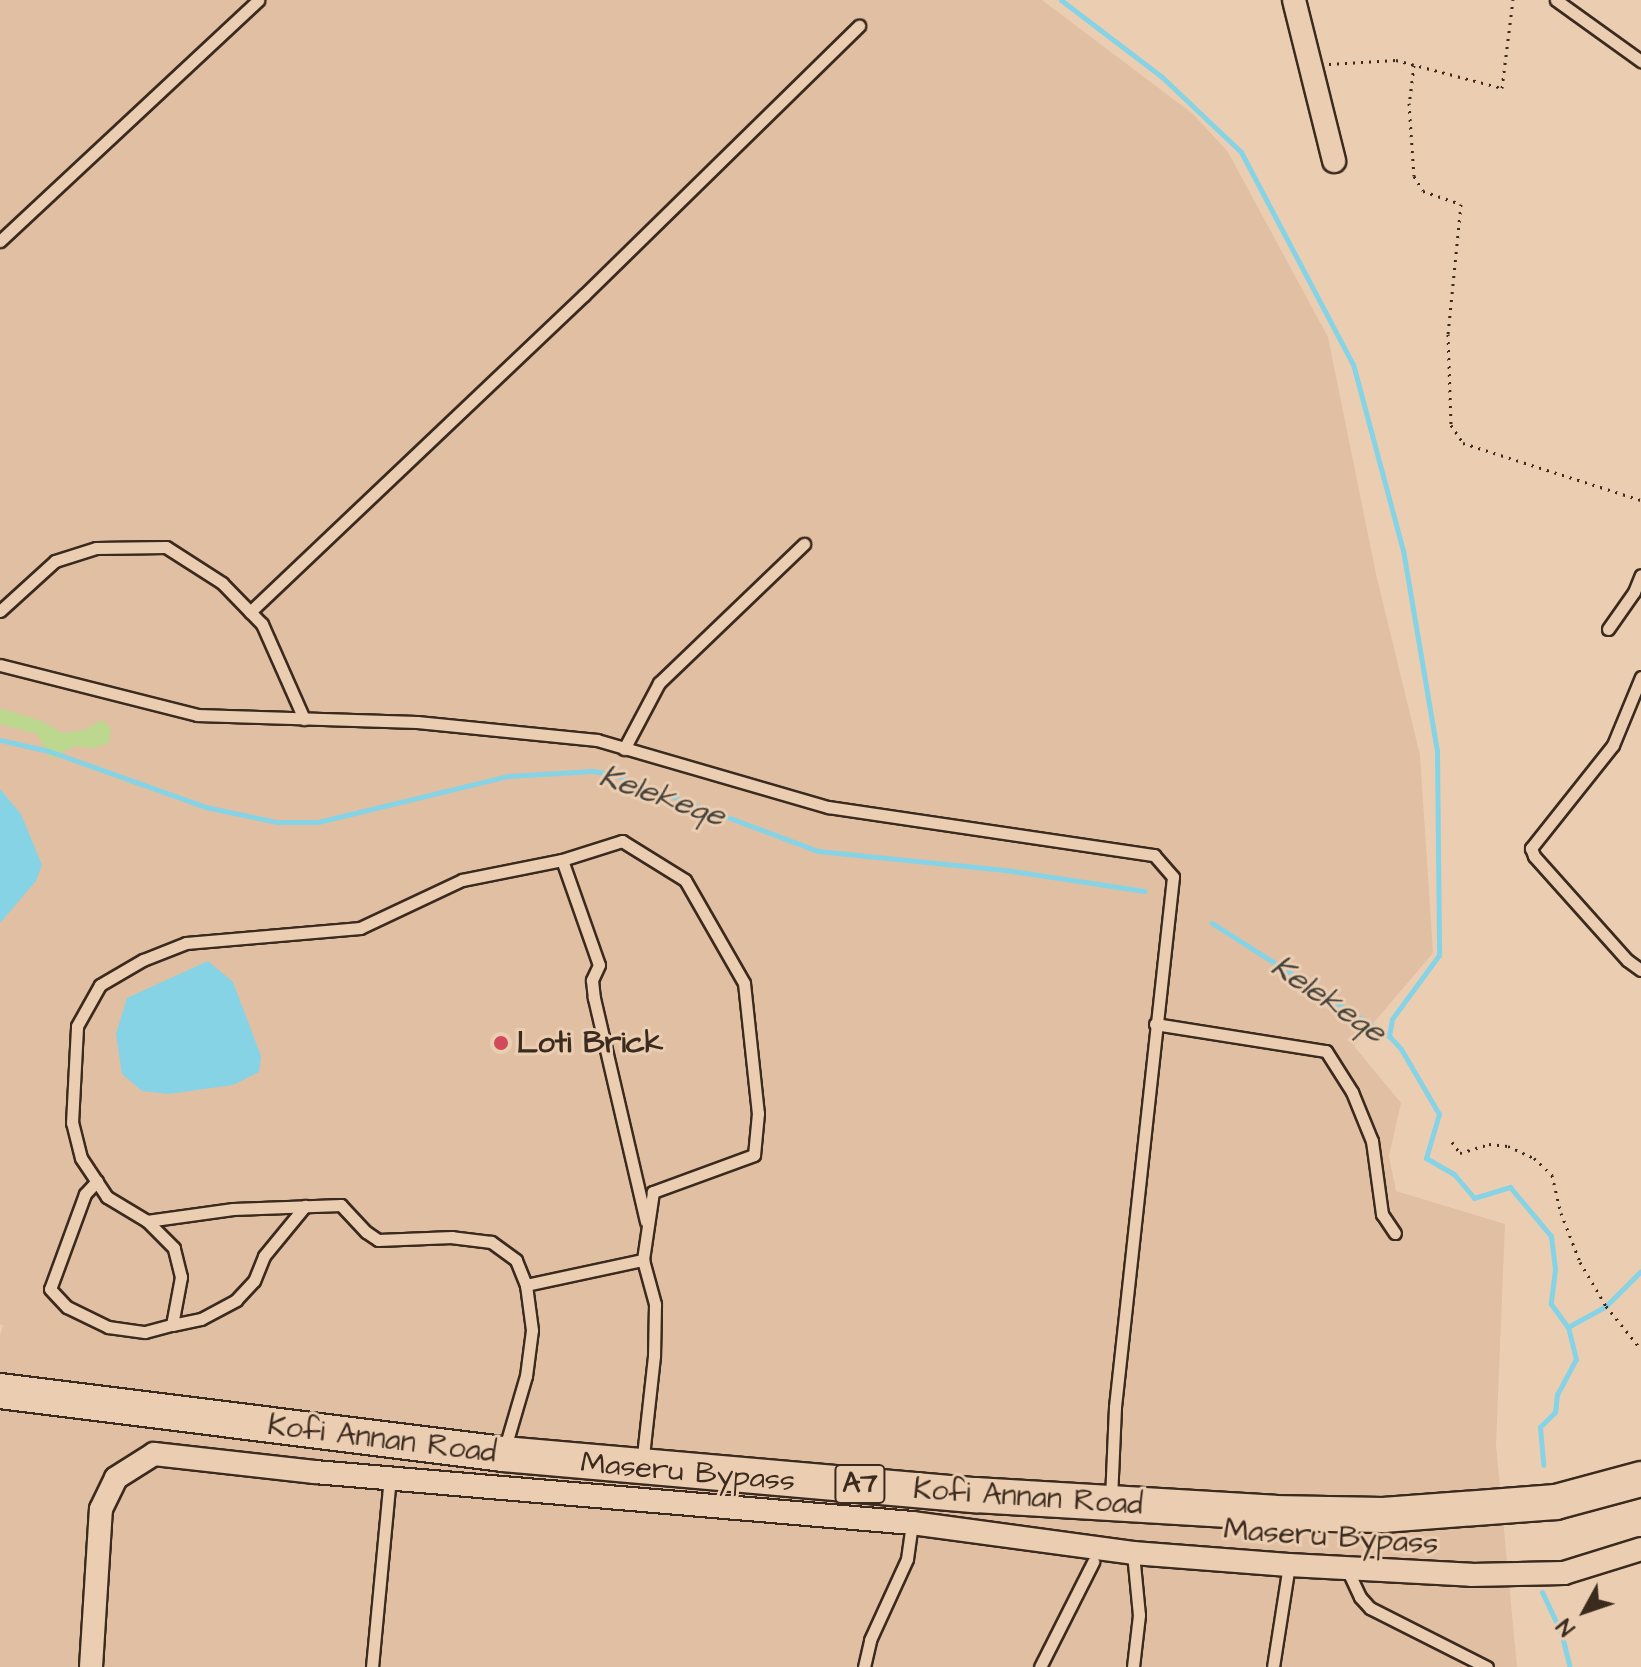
<!DOCTYPE html>
<style>
body{margin:0}
#map{position:relative;width:1641px;height:1667px;overflow:hidden;background:#ebceb2;font-family:"Architects Daughter",sans-serif}
div>[style]{position:absolute}
[style*='--x']{left:calc(var(--x)*1px);top:calc(var(--y)*1px);width:calc(var(--w)*1px);rotate:calc(var(--a)*1deg)}
.built>*{inset:0;background:#e1bfa3}
.green>*{inset:0;background:#bcd78e}
.water>*{inset:0;background:#86d3e5}
.stream>*{height:5px;margin:-2.5px;padding:0 2.5px;transform-origin:2.5px;border-radius:2.5px;background:#86d3e5}
.path>*{height:3px;margin-top:-1.5px;transform-origin:0;background:repeating-linear-gradient(90deg,#3b2a1e 0 2px,transparent 0 8px)}
.roads{filter:drop-shadow(2px 0 #3b2a1e) drop-shadow(-2px 0 #3b2a1e) drop-shadow(0 2px #3b2a1e) drop-shadow(0 -2px #3b2a1e)}
.lane>*{height:11px;margin:-5.5px;padding:0 5.5px;transform-origin:5.5px;border-radius:5.5px;background:#ebceb2}
.street>*{height:22px;margin:-11px;padding:0 11px;transform-origin:11px;border-radius:11px;background:#ebceb2}
.primary>*{height:34px;margin:-17px;padding:0 17px;transform-origin:17px;border-radius:17px;background:#ebceb2}
.dots>*{width:22px;height:22px;translate:-50% -50%;box-sizing:border-box;border:4px solid #ebceb2;border-radius:50%}
span{translate:-50% -50%;white-space:nowrap;text-align:center;line-height:1.15;-webkit-text-stroke:6px #ebceb2;paint-order:stroke}
.shield-label span{padding:2px 6px;background:#ebceb2;border:2px solid;border-radius:6px;-webkit-text-stroke-width:0}
.shield-label{font-size:28px;color:#3b2a1e;font-weight:700}
.poi-label{font-size:30px;color:#3b2a1e;font-weight:700}
.left{translate:0 -50%;text-align:left}
.street-label{font-size:30px;color:#3b2a1e}
.water-label{font-size:32px;color:#46433c;font-style:italic}
.north{position:absolute;left:1545px;top:1571px;width:80px;height:80px;-webkit-text-stroke:6px #ebceb2;paint-order:stroke;rotate:230deg;font-size:22px;font-weight:700;line-height:32px;text-align:center;color:#3b2a1e}
.north::after{content:'';display:block;margin:auto;width:28px;height:36px;background:#3b2a1e;clip-path:polygon(50% 0,100% 100%,50% 72%,0 100%)}
</style>
<div id="map">
<div class="built">
<div style="clip-path:polygon(0 0,1042px 0,1193px 114px,1228px 152px,1328px 337px,1376px 574px,1420px 755px,1433px 953px,1354px 1046px,1401px 1103px,1389px 1156px,1396px 1191px,1505px 1224px,1496px 1445px,1517px 1667px,0 1667px,0 1335px,3px 1326px,0 1324px)"></div>
</div>
<div class="green">
<div style="clip-path:polygon(0 708px,39px 720px,63px 733px,85px 730px,101px 720px,111px 728px,109px 743px,94px 748px,74px 746px,51px 759px,37px 734px,0 724px)"></div>
</div>
<div class="water">
<div style="clip-path:polygon(0 789px,21px 814px,42px 865px,36px 881px,0 923px)"></div>
<div style="clip-path:polygon(208px 961px,233px 982px,261px 1056px,259px 1072px,233px 1085px,168px 1094px,142px 1091px,122px 1074px,116px 1034px,127px 998px)"></div>
</div>
<div class="stream">
<div style="--x:1061;--y:0;--w:127;--a:37.3"></div>
<div style="--x:1162;--y:77;--w:109;--a:43.5"></div>
<div style="--x:1241;--y:152;--w:240;--a:62.2"></div>
<div style="--x:1353;--y:364;--w:193;--a:75"></div>
<div style="--x:1403;--y:550;--w:204;--a:80.4"></div>
<div style="--x:1437;--y:751;--w:204;--a:89.4"></div>
<div style="--x:1439;--y:955;--w:79;--a:126.3"></div>
<div style="--x:1392;--y:1019;--w:17;--a:100"></div>
<div style="--x:0;--y:740;--w:50;--a:12.7"></div>
<div style="--x:49;--y:751;--w:166;--a:19.7"></div>
<div style="--x:205;--y:807;--w:74;--a:11.8"></div>
<div style="--x:277;--y:822;--w:41;--a:0"></div>
<div style="--x:318;--y:822;--w:195;--a:-13.6"></div>
<div style="--x:508;--y:776;--w:85;--a:-3.4"></div>
<div style="--x:593;--y:771;--w:19;--a:9"></div>
<div style="--x:612;--y:774;--w:220;--a:20.5"></div>
<div style="--x:818;--y:851;--w:188;--a:5.8"></div>
<div style="--x:1005;--y:870;--w:141;--a:8.6"></div>
<div style="--x:1212;--y:923;--w:210;--a:32.6"></div>
<div style="--x:1389;--y:1036;--w:18;--a:47"></div>
<div style="--x:1401;--y:1049;--w:75;--a:59.7"></div>
<div style="--x:1439;--y:1114;--w:46;--a:106.5"></div>
<div style="--x:1426;--y:1158;--w:32;--a:30"></div>
<div style="--x:1454;--y:1174;--w:31;--a:50"></div>
<div style="--x:1474;--y:1198;--w:38;--a:-17"></div>
<div style="--x:1510;--y:1187;--w:64;--a:50.1"></div>
<div style="--x:1551;--y:1236;--w:33;--a:83"></div>
<div style="--x:1555;--y:1269;--w:35;--a:97"></div>
<div style="--x:1551;--y:1304;--w:29;--a:54"></div>
<div style="--x:1568;--y:1327;--w:33;--a:76"></div>
<div style="--x:1576;--y:1359;--w:40;--a:118"></div>
<div style="--x:1557;--y:1394;--w:18;--a:96"></div>
<div style="--x:1555;--y:1412;--w:21;--a:135"></div>
<div style="--x:1540;--y:1427;--w:38;--a:85"></div>
<div style="--x:1568;--y:1327;--w:43;--a:-28.9"></div>
<div style="--x:1606;--y:1306;--w:49;--a:-45"></div>
<div style="--x:1542;--y:1592;--w:44;--a:64.6"></div>
<div style="--x:1561;--y:1632;--w:36;--a:76"></div>
</div>
<div class="path">
<div style="--x:1329;--y:64;--w:67;--a:-3.4"></div>
<div style="--x:1396;--y:60;--w:110;--a:14.8"></div>
<div style="--x:1502;--y:88;--w:89;--a:-82.9"></div>
<div style="--x:1414;--y:65;--w:38;--a:97"></div>
<div style="--x:1409;--y:103;--w:73;--a:86.1"></div>
<div style="--x:1414;--y:176;--w:17;--a:59"></div>
<div style="--x:1423;--y:191;--w:40;--a:18.9"></div>
<div style="--x:1461;--y:204;--w:131;--a:95.7"></div>
<div style="--x:1448;--y:334;--w:91;--a:88.1"></div>
<div style="--x:1451;--y:425;--w:22;--a:56"></div>
<div style="--x:1463;--y:443;--w:187;--a:17.8"></div>
<div style="--x:1452;--y:1142;--w:14;--a:54"></div>
<div style="--x:1460;--y:1153;--w:30;--a:-17"></div>
<div style="--x:1489;--y:1144;--w:19;--a:6"></div>
<div style="--x:1508;--y:1146;--w:29;--a:25"></div>
<div style="--x:1534;--y:1158;--w:25;--a:43"></div>
<div style="--x:1552;--y:1175;--w:39;--a:77"></div>
<div style="--x:1561;--y:1213;--w:53;--a:68.8"></div>
<div style="--x:1580;--y:1262;--w:51;--a:59.4"></div>
<div style="--x:1606;--y:1306;--w:55;--a:50.9"></div>
</div>
<div class="roads">
<div class="lane">
<div style="--x:1556;--y:0;--w:105;--a:35.7"></div>
<div style="--x:0;--y:241;--w:353;--a:-43"></div>
<div style="--x:0;--y:611;--w:74;--a:-42.3"></div>
<div style="--x:55;--y:561;--w:43;--a:-17.6"></div>
<div style="--x:96;--y:548;--w:70;--a:-0.8"></div>
<div style="--x:166;--y:547;--w:67;--a:32.7"></div>
<div style="--x:222;--y:583;--w:57;--a:45.7"></div>
<div style="--x:262;--y:624;--w:104;--a:66.1"></div>
<div style="--x:250;--y:612;--w:460;--a:-43.5"></div>
<div style="--x:584;--y:295;--w:385;--a:-44.4"></div>
<div style="--x:1608;--y:629;--w:45;--a:-54.9"></div>
<div style="--x:1634;--y:592;--w:18;--a:-68"></div>
<div style="--x:0;--y:665;--w:203;--a:14.2"></div>
<div style="--x:197;--y:715;--w:220;--a:1.8"></div>
<div style="--x:417;--y:722;--w:181;--a:5.7"></div>
<div style="--x:597;--y:740;--w:241;--a:16.2"></div>
<div style="--x:828;--y:807;--w:330;--a:8.4"></div>
<div style="--x:1154;--y:855;--w:29;--a:49"></div>
<div style="--x:1173;--y:877;--w:533;--a:96.25"></div>
<div style="--x:1115;--y:1407;--w:91;--a:92.5"></div>
<div style="--x:1641;--y:677;--w:74;--a:112.4"></div>
<div style="--x:1613;--y:745;--w:132;--a:128.5"></div>
<div style="--x:1531;--y:848;--w:9;--a:69"></div>
<div style="--x:1534;--y:856;--w:140;--a:48.2"></div>
<div style="--x:1627;--y:960;--w:17;--a:36"></div>
<div style="--x:624;--y:749;--w:75;--a:-62.1"></div>
<div style="--x:659;--y:683;--w:201;--a:-43.8"></div>
<div style="--x:562;--y:860;--w:111;--a:70.6"></div>
<div style="--x:599;--y:965;--w:17;--a:115"></div>
<div style="--x:592;--y:980;--w:18;--a:84"></div>
<div style="--x:594;--y:998;--w:229;--a:76.9"></div>
<div style="--x:1155;--y:1024;--w:173;--a:9"></div>
<div style="--x:1326;--y:1051;--w:49;--a:57.6"></div>
<div style="--x:1352;--y:1092;--w:53;--a:67.8"></div>
<div style="--x:1372;--y:1141;--w:74;--a:82.2"></div>
<div style="--x:1382;--y:1214;--w:23;--a:56"></div>
<div style="--x:97;--y:1181;--w:18;--a:133"></div>
<div style="--x:85;--y:1194;--w:101;--a:110.2"></div>
<div style="--x:50;--y:1289;--w:25;--a:47"></div>
<div style="--x:67;--y:1307;--w:46;--a:26"></div>
<div style="--x:108;--y:1327;--w:37;--a:8"></div>
<div style="--x:145;--y:1332;--w:28;--a:-15"></div>
<div style="--x:172;--y:1325;--w:49;--a:-79.4"></div>
<div style="--x:181;--y:1277;--w:30;--a:-104"></div>
<div style="--x:174;--y:1248;--w:38;--a:-135"></div>
<div style="--x:526;--y:1285;--w:120;--a:-12.1"></div>
<div style="--x:172;--y:1325;--w:30;--a:-12"></div>
<div style="--x:201;--y:1319;--w:40;--a:-28"></div>
<div style="--x:236;--y:1300;--w:26;--a:-47"></div>
<div style="--x:254;--y:1281;--w:27;--a:-68"></div>
<div style="--x:264;--y:1256;--w:65;--a:-50.6"></div>
<div style="--x:504;--y:1451;--w:78;--a:-73.7"></div>
<div style="--x:526;--y:1376;--w:46;--a:-82.6"></div>
<div style="--x:532;--y:1330;--w:45;--a:-97.6"></div>
<div style="--x:526;--y:1285;--w:27;--a:-112"></div>
<div style="--x:516;--y:1260;--w:31;--a:-144"></div>
<div style="--x:491;--y:1242;--w:39;--a:-173"></div>
<div style="--x:452;--y:1237;--w:74;--a:177.7"></div>
<div style="--x:378;--y:1240;--w:14;--a:-146"></div>
<div style="--x:366;--y:1232;--w:37;--a:-133"></div>
<div style="--x:341;--y:1205;--w:108;--a:177.9"></div>
<div style="--x:233;--y:1209;--w:87;--a:172.1"></div>
<div style="--x:147;--y:1221;--w:47;--a:-149"></div>
<div style="--x:107;--y:1197;--w:47;--a:-123.7"></div>
<div style="--x:81;--y:1158;--w:36;--a:-104"></div>
<div style="--x:72;--y:1123;--w:97;--a:-87"></div>
<div style="--x:77;--y:1026;--w:47;--a:-60.7"></div>
<div style="--x:100;--y:985;--w:50;--a:-30.2"></div>
<div style="--x:143;--y:960;--w:46;--a:-21.6"></div>
<div style="--x:186;--y:943;--w:175;--a:-4.9"></div>
<div style="--x:360;--y:928;--w:113;--a:-25.2"></div>
<div style="--x:462;--y:880;--w:102;--a:-11.3"></div>
<div style="--x:562;--y:860;--w:63;--a:-17.6"></div>
<div style="--x:622;--y:841;--w:74;--a:31.8"></div>
<div style="--x:685;--y:880;--w:119;--a:60.2"></div>
<div style="--x:744;--y:983;--w:131;--a:83.9"></div>
<div style="--x:758;--y:1113;--w:42;--a:95.4"></div>
<div style="--x:754;--y:1155;--w:108;--a:159.9"></div>
<div style="--x:653;--y:1192;--w:69;--a:98.4"></div>
<div style="--x:643;--y:1260;--w:46;--a:74.7"></div>
<div style="--x:655;--y:1304;--w:52;--a:91.1"></div>
<div style="--x:654;--y:1356;--w:109;--a:96.3"></div>
<div style="--x:1133;--y:1553;--w:62;--a:84.5"></div>
<div style="--x:1139;--y:1615;--w:52;--a:96.6"></div>
<div style="--x:1347;--y:1569;--w:31;--a:65"></div>
<div style="--x:1360;--y:1597;--w:15;--a:48"></div>
<div style="--x:1370;--y:1608;--w:131;--a:26.8"></div>
<div style="--x:372;--y:1667;--w:191;--a:-84.6"></div>
<div style="--x:864;--y:1667;--w:28;--a:-77"></div>
<div style="--x:870;--y:1640;--w:89;--a:-65.4"></div>
<div style="--x:907;--y:1559;--w:36;--a:-82"></div>
<div style="--x:1040;--y:1667;--w:118;--a:-63.2"></div>
<div style="--x:1273;--y:1667;--w:103;--a:-81.1"></div>
</div>
<div class="street">
<div style="--x:1294;--y:0;--w:166;--a:76"></div>
<div style="--x:91;--y:1667;--w:158;--a:-86.4"></div>
<div style="--x:101;--y:1509;--w:34;--a:-64"></div>
<div style="--x:116;--y:1478;--w:45;--a:-32.3"></div>
<div style="--x:154;--y:1454;--w:162;--a:6.4"></div>
<div style="--x:315;--y:1472;--w:599;--a:4.88"></div>
<div style="--x:912;--y:1523;--w:223;--a:7.7"></div>
<div style="--x:1133;--y:1553;--w:156;--a:4.4"></div>
<div style="--x:1289;--y:1565;--w:182;--a:3.1"></div>
<div style="--x:1471;--y:1575;--w:93;--a:-1.2"></div>
<div style="--x:1564;--y:1573;--w:81;--a:-17.3"></div>
</div>
<div class="primary">
<div style="--x:0;--y:1391;--w:507;--a:7.14"></div>
<div style="--x:503;--y:1454;--w:474;--a:5"></div>
<div style="--x:975;--y:1495;--w:300;--a:3.4"></div>
<div style="--x:1274;--y:1513;--w:109;--a:1.1"></div>
<div style="--x:1383;--y:1515;--w:173;--a:-4.3"></div>
<div style="--x:1556;--y:1502;--w:88;--a:-15.1"></div>
</div>
</div>
<div class="dots">
<div style="left:501px;top:1043px;background:#d1495b"></div>
</div>
<div class="shield-label">
<span style="left:860px;top:1484px">A7</span>
</div>
<div class="poi-label">
<span class="left" style="left:517px;top:1043px">Loti Brick</span>
</div>
<div class="street-label">
<span style="left:382px;top:1439px;rotate:7deg">Kofi Annan Road</span>
<span style="left:688px;top:1472px;rotate:5deg">Maseru Bypass</span>
<span style="left:1028px;top:1497px;rotate:4deg">Kofi Annan Road</span>
<span style="left:1331px;top:1537px;rotate:4deg">Maseru Bypass</span>
</div>
<div class="water-label">
<span style="left:662px;top:797px;rotate:19deg">Kelekeqe</span>
<span style="left:1328px;top:1000px;rotate:34deg">Kelekeqe</span>
</div>
<div class="north">N</div>
</div>
